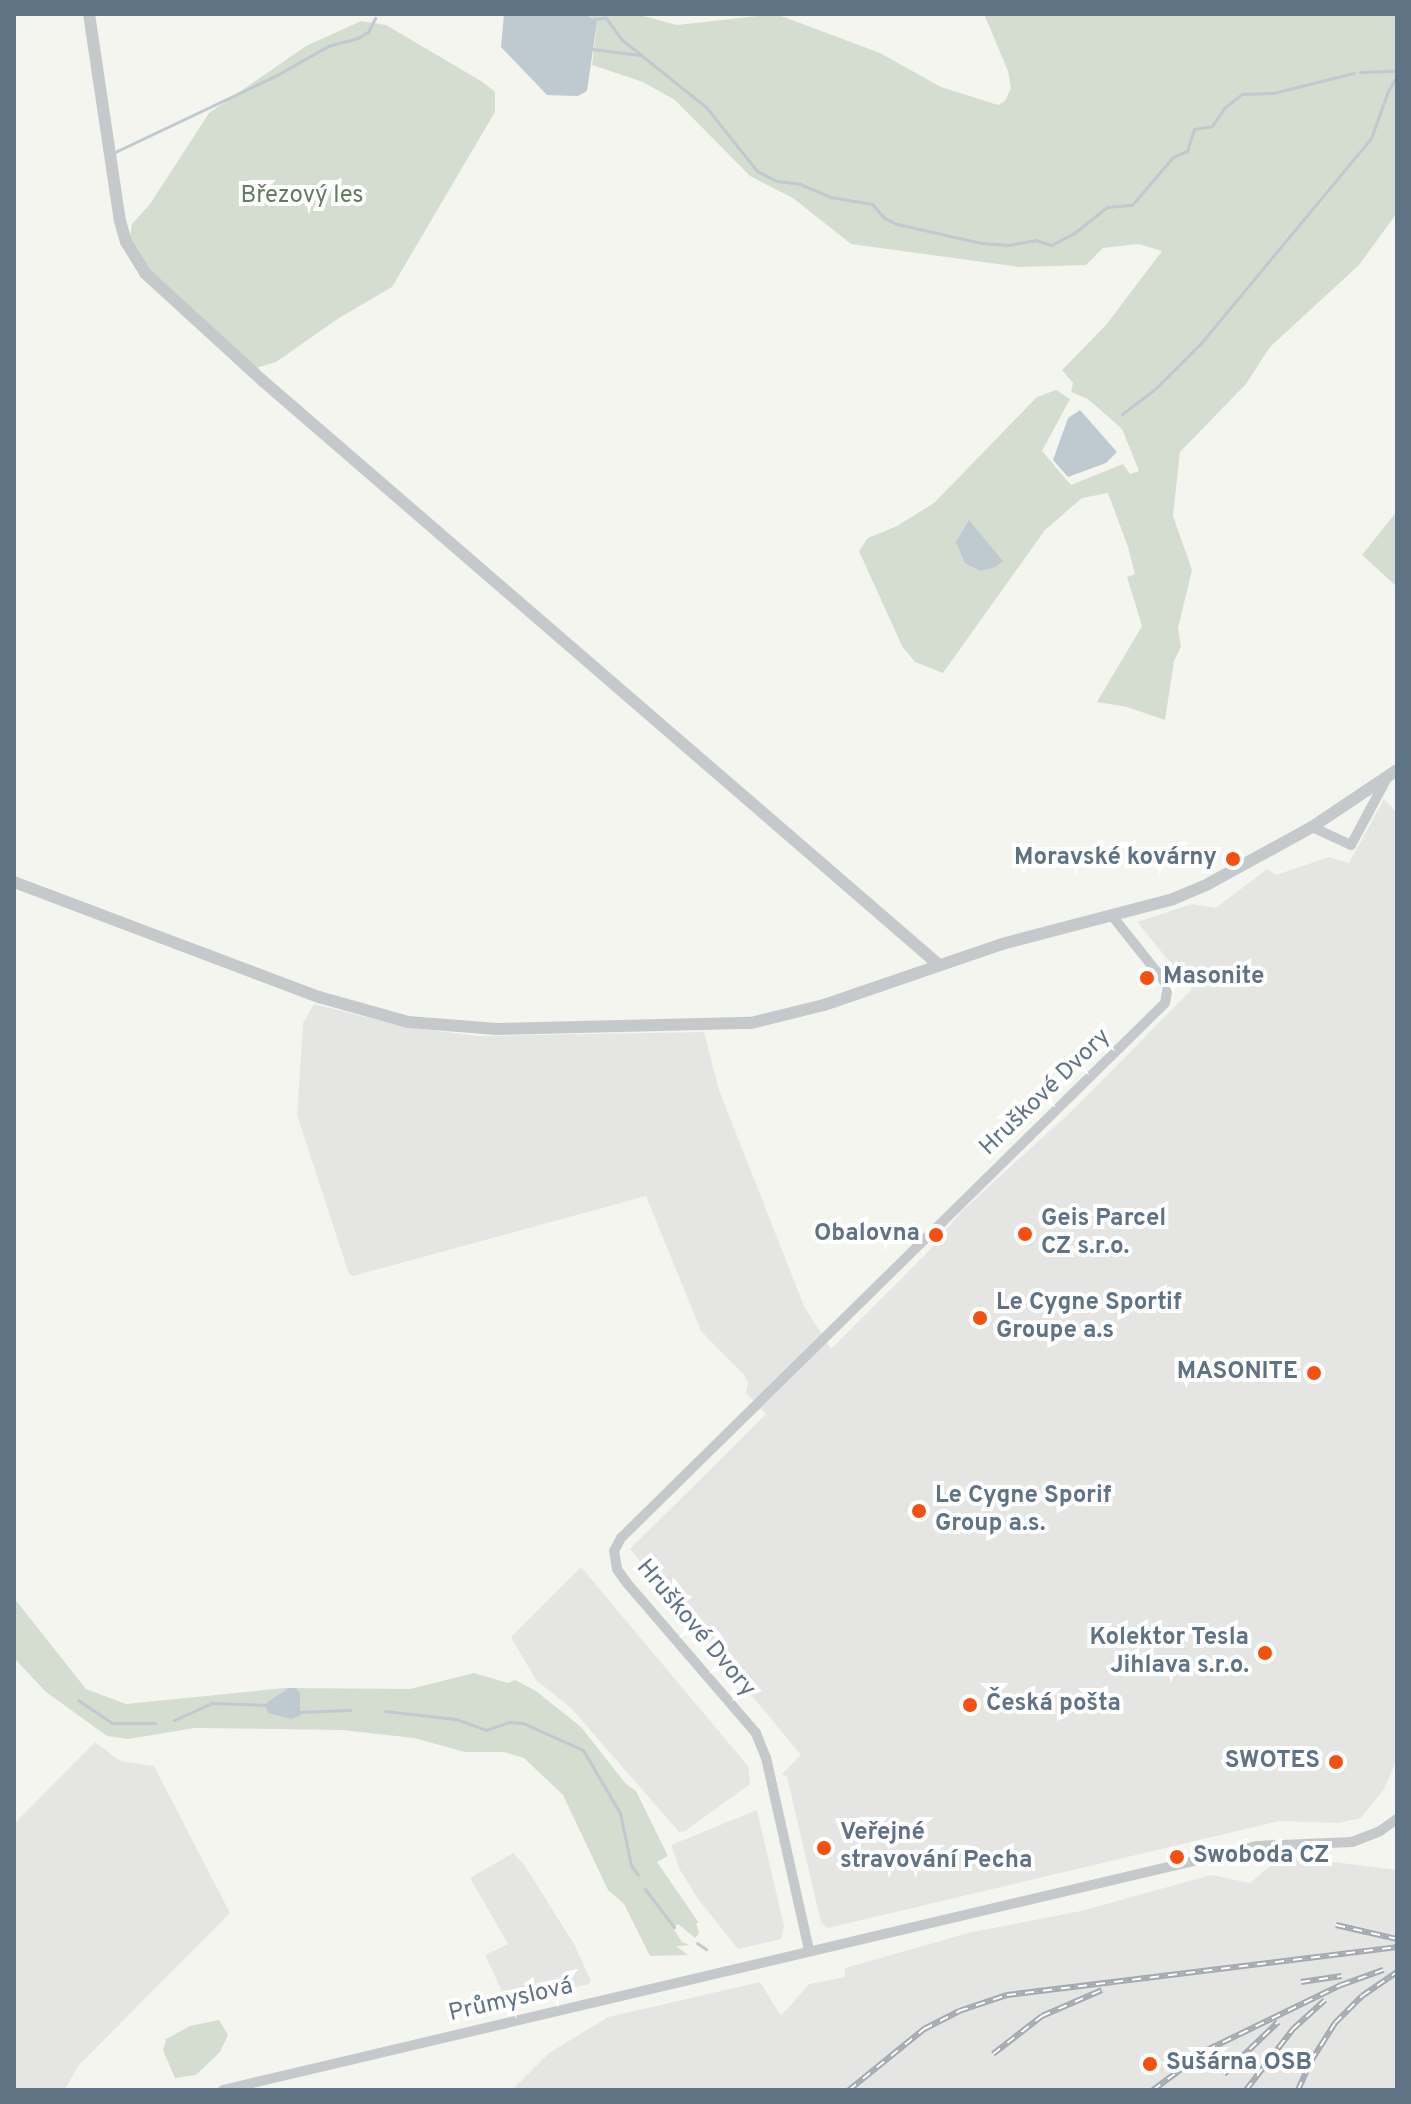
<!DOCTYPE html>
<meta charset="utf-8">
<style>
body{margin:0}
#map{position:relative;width:1411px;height:2104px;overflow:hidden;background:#f5f5f0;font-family:Overpass,sans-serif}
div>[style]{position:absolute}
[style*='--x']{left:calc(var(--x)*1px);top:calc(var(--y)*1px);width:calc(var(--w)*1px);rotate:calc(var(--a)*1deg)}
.built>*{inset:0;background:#e5e6e4}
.green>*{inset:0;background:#d5ddd1}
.water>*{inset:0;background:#bfcad0}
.stream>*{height:3px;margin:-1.5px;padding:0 1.5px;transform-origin:1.5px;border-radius:1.5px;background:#bfcad0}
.minor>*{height:10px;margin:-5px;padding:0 5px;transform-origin:5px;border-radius:5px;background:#c6c9cc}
.tertiary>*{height:12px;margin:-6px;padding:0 6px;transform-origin:6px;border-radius:6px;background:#c6c9cc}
.rail>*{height:6px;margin-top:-3px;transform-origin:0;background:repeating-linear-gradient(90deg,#fff 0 9px,#a3a9af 0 18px);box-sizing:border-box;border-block:2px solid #a3a9af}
.dots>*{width:22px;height:22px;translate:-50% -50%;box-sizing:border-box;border:4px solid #fff;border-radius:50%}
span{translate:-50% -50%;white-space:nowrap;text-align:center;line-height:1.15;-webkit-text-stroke:8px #fff;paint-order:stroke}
.park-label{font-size:24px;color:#647b60}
.poi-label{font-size:24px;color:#607384;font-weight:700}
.right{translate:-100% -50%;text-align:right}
.left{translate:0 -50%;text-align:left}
.street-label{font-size:24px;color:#607384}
.frame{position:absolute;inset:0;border:16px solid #607384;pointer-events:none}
</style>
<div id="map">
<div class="built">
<div style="clip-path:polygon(1384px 799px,1397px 813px,1397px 1759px,1384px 1789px,1361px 1818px,1338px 1823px,1279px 1821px,828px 1928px,821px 1923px,787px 1777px,782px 1774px,801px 1755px,630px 1549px,766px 1414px,746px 1393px,748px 1383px,744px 1375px,701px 1331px,646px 1196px,353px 1276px,349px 1274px,297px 1115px,303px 1023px,314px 1004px,405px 1027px,479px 1036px,704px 1032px,719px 1090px,804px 1306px,831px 1349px,925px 1255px,961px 1212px,1078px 1105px,1192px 989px,1137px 922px,1192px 904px,1216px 908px,1267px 869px,1276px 875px,1329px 857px,1349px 863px)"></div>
<div style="clip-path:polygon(581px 1567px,748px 1766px,750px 1784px,685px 1831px,679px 1832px,571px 1708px,536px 1680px,511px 1637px)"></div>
<div style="clip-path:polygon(95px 1742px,120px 1761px,154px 1766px,230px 1913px,78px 2066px,65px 2090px,14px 2090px,14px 1824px)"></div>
<div style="clip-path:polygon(757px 1810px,784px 1926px,781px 1939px,738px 1949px,698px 1899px,680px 1870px,671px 1845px)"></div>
<div style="clip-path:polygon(513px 1853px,525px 1866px,574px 1944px,591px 1981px,589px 1984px,508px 2004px,485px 1955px,508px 1944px,470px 1878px)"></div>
<div style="clip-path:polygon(1295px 1857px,1397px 1870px,1397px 2090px,512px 2090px,549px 2053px,608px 2017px,760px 1982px,781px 2016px,809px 1984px,845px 1977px,845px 1968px,972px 1932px,1081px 1911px,1211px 1875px,1250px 1883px,1277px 1860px)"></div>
</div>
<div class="green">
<div style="clip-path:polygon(584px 14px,636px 14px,677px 25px,776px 14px,880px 53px,941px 87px,998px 105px,1005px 101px,1011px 88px,1008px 71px,984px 14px,1397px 14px,1397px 213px,1359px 265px,1270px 347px,1246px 384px,1180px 452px,1173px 516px,1192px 570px,1178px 628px,1181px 647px,1174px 661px,1165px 720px,1127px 707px,1097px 702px,1142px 626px,1127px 577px,1135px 574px,1128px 547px,1108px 493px,1082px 498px,1045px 530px,943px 673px,915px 662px,902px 646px,859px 551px,868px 538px,897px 526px,934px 503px,1037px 397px,1056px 390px,1070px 399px,1042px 451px,1071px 485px,1123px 464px,1130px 474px,1139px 471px,1122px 429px,1088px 399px,1071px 392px,1073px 383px,1062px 370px,1106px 325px,1162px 251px,1139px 244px,1103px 248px,1086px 265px,1019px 267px,851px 244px,793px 198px,750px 176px,675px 100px,643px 82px,592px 65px,597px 21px)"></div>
<div style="clip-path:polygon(361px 21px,386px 25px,481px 81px,495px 92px,495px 112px,392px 287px,339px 318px,276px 362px,256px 368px,158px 283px,130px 238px,132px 224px,150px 204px,209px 113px,306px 46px)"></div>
<div style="clip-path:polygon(1397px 511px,1397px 587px,1362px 555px)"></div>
<div style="clip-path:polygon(14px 1598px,86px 1689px,126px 1704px,285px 1688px,410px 1689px,474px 1673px,508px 1683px,515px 1680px,536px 1691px,581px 1727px,626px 1784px,636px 1791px,668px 1856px,657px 1862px,699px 1923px,696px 1923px,699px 1933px,695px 1938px,678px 1924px,673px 1928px,682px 1942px,690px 1945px,676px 1946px,688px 1955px,650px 1956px,624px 1904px,608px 1890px,563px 1795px,524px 1758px,504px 1752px,465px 1752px,414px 1738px,342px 1730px,195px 1728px,128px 1739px,107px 1736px,46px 1692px,14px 1658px)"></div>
<div style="clip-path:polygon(219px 2020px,228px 2035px,220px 2052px,196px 2075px,175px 2078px,163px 2050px,166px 2039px,190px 2026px)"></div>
</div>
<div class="water">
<div style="clip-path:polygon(504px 14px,584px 14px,597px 21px,587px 91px,578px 96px,547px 95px,501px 47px)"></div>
<div style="clip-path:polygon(1080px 410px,1117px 452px,1106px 463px,1068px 477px,1053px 460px,1068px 418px)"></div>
<div style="clip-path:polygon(969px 520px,1003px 561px,996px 567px,980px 571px,965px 563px,956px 542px)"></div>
<div style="clip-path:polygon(289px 1688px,296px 1688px,300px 1693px,300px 1716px,291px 1719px,268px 1713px,265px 1705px,269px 1701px)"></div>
</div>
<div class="stream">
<div style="--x:593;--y:19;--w:13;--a:-4"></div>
<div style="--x:606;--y:18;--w:27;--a:54"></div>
<div style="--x:622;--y:40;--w:23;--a:38"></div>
<div style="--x:592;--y:49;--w:49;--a:7"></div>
<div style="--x:641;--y:55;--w:83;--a:38.7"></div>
<div style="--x:706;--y:107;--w:82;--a:51.4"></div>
<div style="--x:757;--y:171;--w:22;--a:27"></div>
<div style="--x:777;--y:181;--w:23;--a:7"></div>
<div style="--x:800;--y:184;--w:33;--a:23"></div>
<div style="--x:830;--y:197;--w:43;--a:9.5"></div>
<div style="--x:872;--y:204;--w:18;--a:49"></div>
<div style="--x:884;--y:218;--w:14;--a:25"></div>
<div style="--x:897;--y:224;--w:86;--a:12.7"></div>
<div style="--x:981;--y:243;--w:27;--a:4"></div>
<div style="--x:1008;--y:245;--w:27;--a:-10"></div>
<div style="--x:1035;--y:240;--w:17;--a:17"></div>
<div style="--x:1051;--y:245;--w:25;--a:-27"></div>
<div style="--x:1073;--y:234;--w:43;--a:-38.5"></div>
<div style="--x:1107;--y:207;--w:25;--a:-5"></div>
<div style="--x:1132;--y:205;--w:63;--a:-49.5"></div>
<div style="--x:1173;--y:157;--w:15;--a:-23"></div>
<div style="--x:1187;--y:151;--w:23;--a:-72"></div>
<div style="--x:1194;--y:129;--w:18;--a:-9"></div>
<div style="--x:1212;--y:126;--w:22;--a:-56"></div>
<div style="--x:1224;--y:108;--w:23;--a:-38"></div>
<div style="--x:1242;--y:94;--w:31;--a:-2"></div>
<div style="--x:1273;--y:93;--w:83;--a:-13.9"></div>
<div style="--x:1360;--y:72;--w:37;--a:-2"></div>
<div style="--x:115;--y:152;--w:179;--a:-25.4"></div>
<div style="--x:277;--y:75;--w:59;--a:-29.6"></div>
<div style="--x:328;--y:46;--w:31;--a:-15"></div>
<div style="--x:358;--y:38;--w:12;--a:-31"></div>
<div style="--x:368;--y:32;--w:16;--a:-63"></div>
<div style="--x:1122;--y:414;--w:39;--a:-37"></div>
<div style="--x:1153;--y:391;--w:68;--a:-45"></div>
<div style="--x:1201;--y:343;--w:266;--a:-50.3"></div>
<div style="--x:1371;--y:138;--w:50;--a:-70.1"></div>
<div style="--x:1388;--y:91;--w:17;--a:-59"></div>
<div style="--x:78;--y:1700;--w:41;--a:34.1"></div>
<div style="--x:112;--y:1723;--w:43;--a:0"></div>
<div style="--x:385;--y:1711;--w:71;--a:6.4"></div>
<div style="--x:456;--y:1719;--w:32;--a:20"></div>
<div style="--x:486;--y:1730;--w:24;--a:-19"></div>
<div style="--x:509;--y:1722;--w:14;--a:4"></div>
<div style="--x:523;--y:1723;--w:66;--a:24.2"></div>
<div style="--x:583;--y:1750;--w:73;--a:59.6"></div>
<div style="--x:620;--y:1813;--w:53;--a:78.1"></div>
<div style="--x:631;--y:1865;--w:12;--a:55"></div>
<div style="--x:298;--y:1712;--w:52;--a:-2.2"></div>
<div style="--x:174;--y:1720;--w:42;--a:-24.1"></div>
<div style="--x:212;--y:1703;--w:55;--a:2.1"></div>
<div style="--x:645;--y:1889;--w:48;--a:52.7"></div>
<div style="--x:697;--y:1943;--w:11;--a:34"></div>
</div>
<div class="minor">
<div style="--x:1312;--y:827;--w:43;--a:24.8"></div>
<div style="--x:1351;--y:845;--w:76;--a:-61.8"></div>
<div style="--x:809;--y:1950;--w:197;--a:-102.6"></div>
<div style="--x:766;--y:1758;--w:27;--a:-112"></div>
<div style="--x:756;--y:1733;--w:198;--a:-130.7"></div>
<div style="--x:627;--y:1583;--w:17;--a:-126"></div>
<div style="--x:617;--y:1569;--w:18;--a:-99"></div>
<div style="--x:614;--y:1551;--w:15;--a:-62"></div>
<div style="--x:621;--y:1538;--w:763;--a:-44.52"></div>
<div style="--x:1165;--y:1003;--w:17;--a:-80"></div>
<div style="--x:1168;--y:986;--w:88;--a:-128.6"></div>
<div style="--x:223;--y:2090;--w:1062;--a:-13.28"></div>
<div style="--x:1257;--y:1846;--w:95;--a:-2.4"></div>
<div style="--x:1352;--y:1842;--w:30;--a:-21"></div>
<div style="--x:1380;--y:1831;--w:21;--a:-35"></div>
</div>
<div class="tertiary">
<div style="--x:89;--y:14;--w:209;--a:81.5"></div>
<div style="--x:120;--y:221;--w:22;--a:74"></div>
<div style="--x:126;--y:242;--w:36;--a:58"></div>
<div style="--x:145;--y:273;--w:160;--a:42.5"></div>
<div style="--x:263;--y:381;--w:892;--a:40.82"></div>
<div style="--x:14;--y:882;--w:326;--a:20.7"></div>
<div style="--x:319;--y:997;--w:92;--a:15.7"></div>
<div style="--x:408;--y:1022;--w:89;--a:4.5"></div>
<div style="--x:497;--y:1029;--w:254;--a:-1.4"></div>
<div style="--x:751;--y:1023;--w:75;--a:-13.9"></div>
<div style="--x:824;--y:1005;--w:188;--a:-18.9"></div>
<div style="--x:1002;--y:944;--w:177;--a:-14.7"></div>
<div style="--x:1173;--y:899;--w:38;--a:-23"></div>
<div style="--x:1208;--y:884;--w:119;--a:-28.7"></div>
<div style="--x:1312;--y:827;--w:102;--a:-33.8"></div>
</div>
<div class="rail">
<div style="--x:1336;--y:1925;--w:63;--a:12.9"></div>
<div style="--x:1301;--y:1982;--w:41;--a:-8.3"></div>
<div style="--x:993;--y:2054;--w:62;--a:-37.8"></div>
<div style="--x:1042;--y:2016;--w:65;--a:-23.4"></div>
<div style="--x:1224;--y:2074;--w:75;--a:-43.9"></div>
<div style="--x:849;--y:2090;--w:97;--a:-39.1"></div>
<div style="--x:924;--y:2029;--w:39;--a:-27"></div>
<div style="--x:959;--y:2011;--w:51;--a:-18.4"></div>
<div style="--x:1007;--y:1995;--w:393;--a:-7"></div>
<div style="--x:1153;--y:2090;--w:67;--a:-36.5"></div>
<div style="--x:1207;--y:2050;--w:149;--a:-25.9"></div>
<div style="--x:1341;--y:1985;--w:45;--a:-19.7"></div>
<div style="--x:1246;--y:2090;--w:77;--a:-52.4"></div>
<div style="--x:1293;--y:2029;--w:43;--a:-42.2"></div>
<div style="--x:1298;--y:2090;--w:32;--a:-66"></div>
<div style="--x:1311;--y:2061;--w:45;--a:-57.7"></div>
<div style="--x:1335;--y:2023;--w:38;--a:-45"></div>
<div style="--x:1362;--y:1996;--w:42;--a:-34.4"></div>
</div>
<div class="dots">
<div style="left:1233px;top:859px;background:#f55010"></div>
<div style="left:1147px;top:978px;background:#f55010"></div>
<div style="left:1025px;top:1234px;background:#f55010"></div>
<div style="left:936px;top:1235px;background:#f55010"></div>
<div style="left:980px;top:1318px;background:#f55010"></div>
<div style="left:1314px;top:1373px;background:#f55010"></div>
<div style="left:919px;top:1511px;background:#f55010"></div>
<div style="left:1265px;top:1653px;background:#f55010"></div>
<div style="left:970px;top:1705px;background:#f55010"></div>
<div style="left:1336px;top:1762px;background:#f55010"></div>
<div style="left:824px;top:1848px;background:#f55010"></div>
<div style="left:1177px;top:1857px;background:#f55010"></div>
<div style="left:1150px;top:2064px;background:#f55010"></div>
</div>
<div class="park-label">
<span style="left:302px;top:197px">Březový les</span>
</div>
<div class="poi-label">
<span class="right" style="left:1217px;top:859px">Moravské kovárny</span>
<span class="left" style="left:1163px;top:978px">Masonite</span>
<span class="left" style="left:1041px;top:1234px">Geis Parcel<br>CZ s.r.o.</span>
<span class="right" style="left:920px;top:1235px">Obalovna</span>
<span class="left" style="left:996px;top:1318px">Le Cygne Sportif<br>Groupe a.s</span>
<span class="right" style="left:1298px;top:1373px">MASONITE</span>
<span class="left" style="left:935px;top:1511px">Le Cygne Sporif<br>Group a.s.</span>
<span class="right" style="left:1249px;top:1653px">Kolektor Tesla<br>Jihlava s.r.o.</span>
<span class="left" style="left:986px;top:1705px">Česká pošta</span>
<span class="right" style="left:1320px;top:1762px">SWOTES</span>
<span class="left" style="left:840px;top:1848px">Veřejné<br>stravování Pecha</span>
<span class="left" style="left:1193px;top:1857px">Swoboda CZ</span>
<span class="left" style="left:1166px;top:2064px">Sušárna OSB</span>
</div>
<div class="street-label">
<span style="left:1046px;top:1093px;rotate:-44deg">Hruškové Dvory</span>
<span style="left:695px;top:1629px;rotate:50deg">Hruškové Dvory</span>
<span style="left:511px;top:2001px;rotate:-13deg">Průmyslová</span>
</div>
<div class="frame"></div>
</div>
